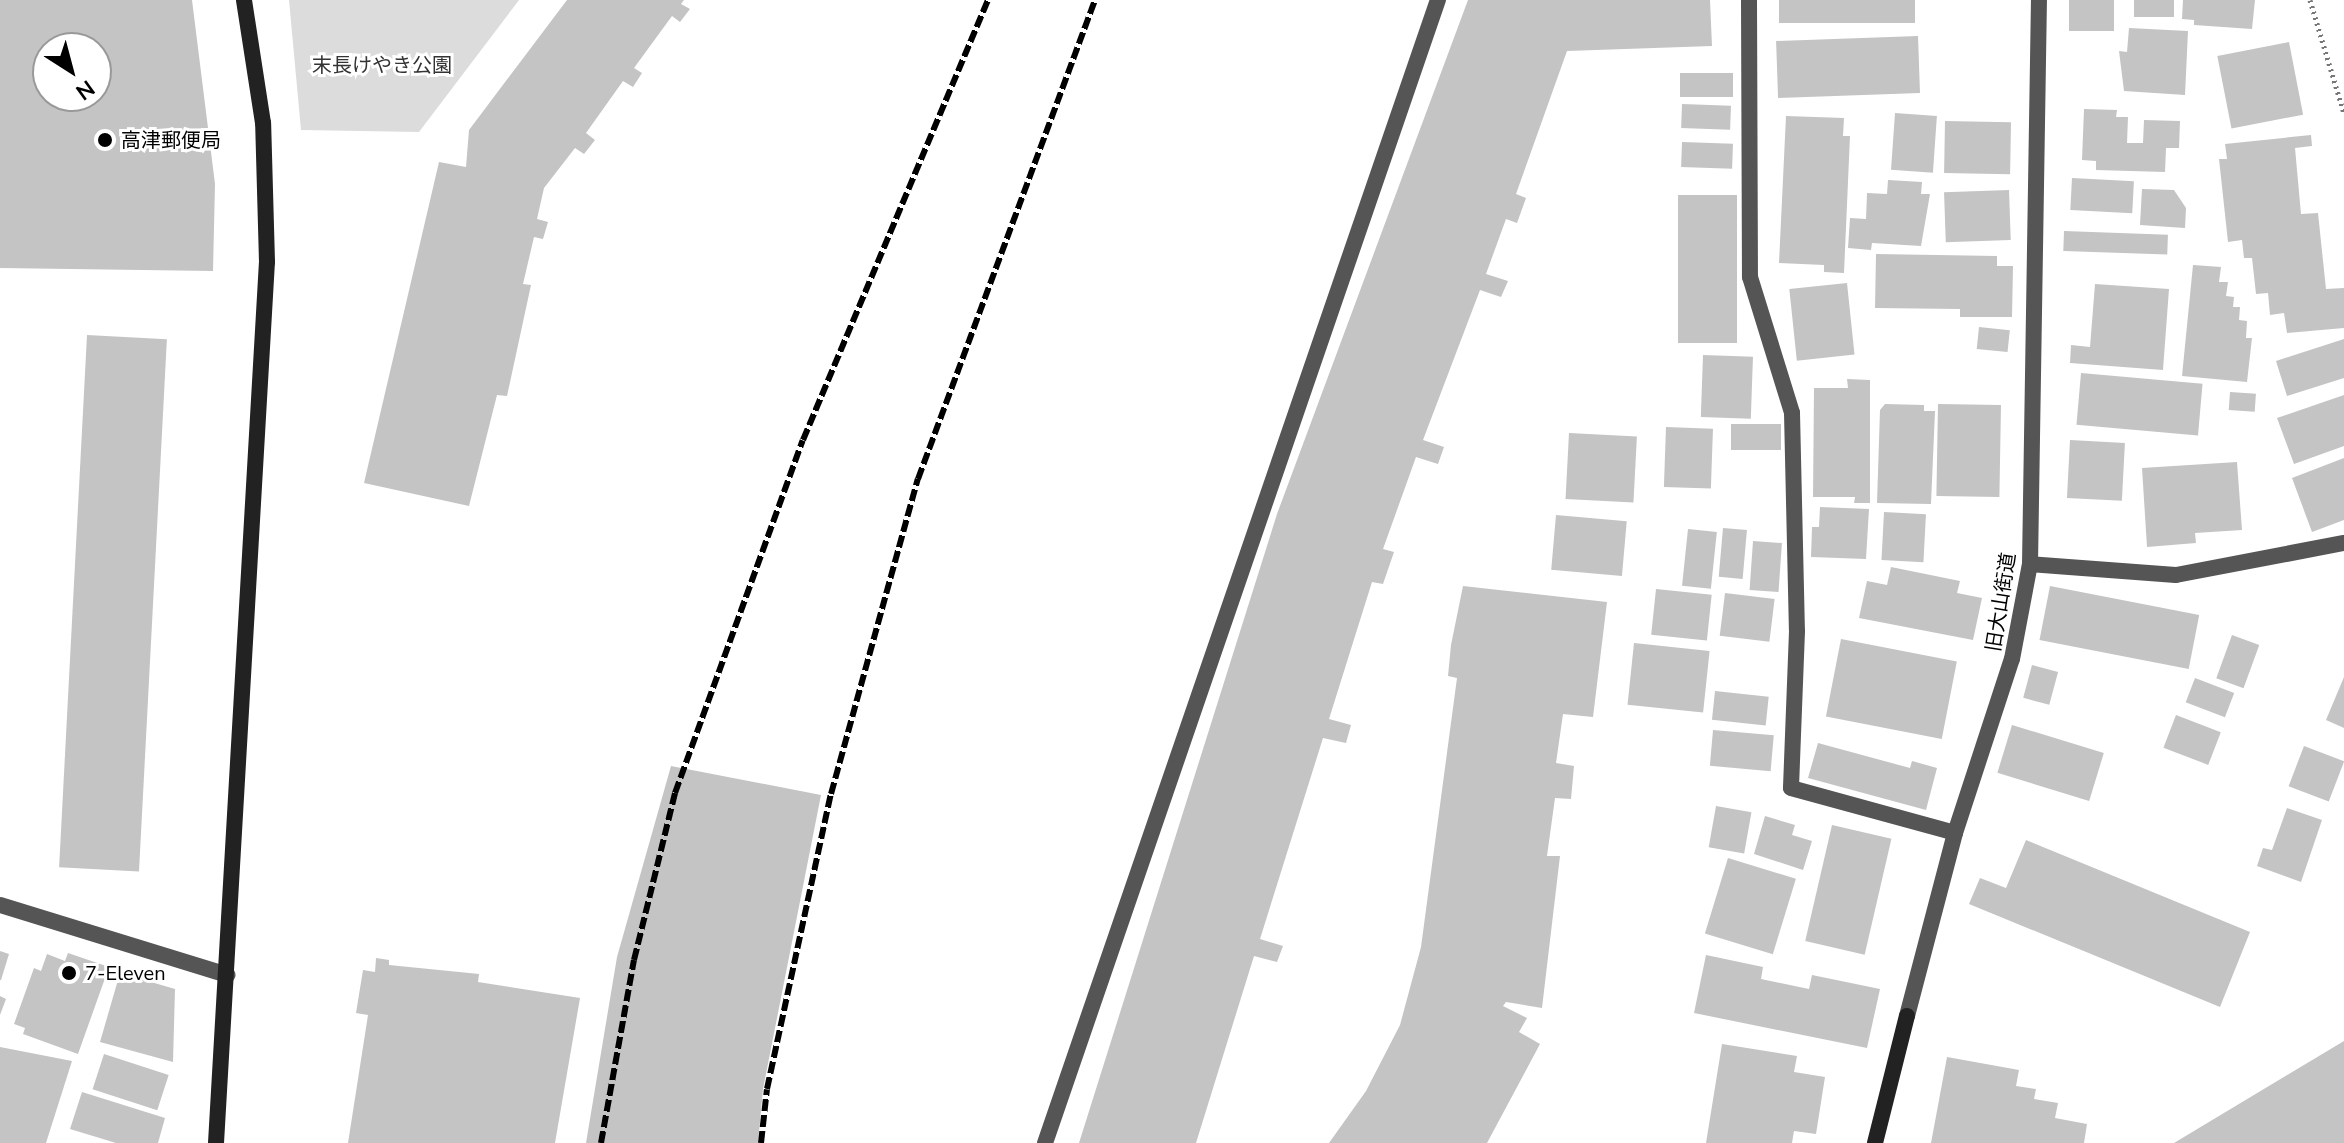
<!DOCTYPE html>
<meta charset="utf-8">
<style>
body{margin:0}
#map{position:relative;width:2344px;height:1143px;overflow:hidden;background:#fff;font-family:"Nunito Sans","Noto Sans JP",sans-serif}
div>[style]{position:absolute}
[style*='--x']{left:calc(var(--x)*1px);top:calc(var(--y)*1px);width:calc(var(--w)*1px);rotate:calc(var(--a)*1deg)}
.green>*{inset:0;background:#dcdcdc}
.building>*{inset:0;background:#c4c4c4;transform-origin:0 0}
.path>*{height:5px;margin-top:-2.5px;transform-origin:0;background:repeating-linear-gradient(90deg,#777 0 2px,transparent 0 6px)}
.street>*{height:16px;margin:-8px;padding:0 8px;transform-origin:8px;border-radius:8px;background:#555}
.secondary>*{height:16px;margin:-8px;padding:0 8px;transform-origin:8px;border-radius:8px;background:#222}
.rail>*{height:6px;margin-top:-3px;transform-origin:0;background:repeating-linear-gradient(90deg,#000 0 12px,transparent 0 16px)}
.dots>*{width:22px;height:22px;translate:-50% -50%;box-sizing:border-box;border:4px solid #fff;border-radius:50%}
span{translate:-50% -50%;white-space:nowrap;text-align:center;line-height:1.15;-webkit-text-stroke:6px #fff;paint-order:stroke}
.park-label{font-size:20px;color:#333}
.poi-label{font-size:20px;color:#000}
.left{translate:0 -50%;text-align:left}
.street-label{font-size:20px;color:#000}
.north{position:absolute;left:32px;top:32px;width:80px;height:80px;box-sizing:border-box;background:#fff;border:2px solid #999;border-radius:50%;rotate:144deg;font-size:22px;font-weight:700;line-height:32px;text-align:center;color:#000}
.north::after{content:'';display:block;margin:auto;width:28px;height:36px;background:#000;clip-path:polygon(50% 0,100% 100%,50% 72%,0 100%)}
</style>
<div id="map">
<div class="green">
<div style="clip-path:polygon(289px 0,519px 0,419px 132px,301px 130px)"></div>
</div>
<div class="building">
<div style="clip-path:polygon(evenodd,0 0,192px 0,215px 184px,213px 271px,0 268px,0 0,48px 48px,96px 48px,96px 96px,48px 96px,48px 48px)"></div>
<div style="clip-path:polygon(567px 0,684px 0,681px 4px,690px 9px,680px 22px,672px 16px,634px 68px,642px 73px,633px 87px,623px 81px,586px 133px,595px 140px,584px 154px,575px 148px,544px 188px,537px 219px,548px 222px,543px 239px,534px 237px,523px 284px,531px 285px,507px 396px,497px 395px,469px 506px,364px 483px,439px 162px,466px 167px,469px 130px)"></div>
<div style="clip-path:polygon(1468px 0,1710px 0,1712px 46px,1567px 51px,1516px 194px,1526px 198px,1517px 223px,1506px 219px,1486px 274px,1508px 281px,1501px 297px,1480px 290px,1423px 440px,1444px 447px,1438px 464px,1416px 457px,1383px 549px,1394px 552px,1383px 584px,1372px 582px,1329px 719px,1351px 725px,1346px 743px,1323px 738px,1260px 939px,1283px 946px,1277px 962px,1254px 956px,1196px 1143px,1079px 1143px,1277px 514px)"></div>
<div style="left:1779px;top:0;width:136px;height:23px"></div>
<div style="left:2069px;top:0;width:45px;height:31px"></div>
<div style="left:2134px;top:0;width:40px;height:17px"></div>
<div style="clip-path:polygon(2183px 0,2255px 0,2252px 29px,2194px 25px,2194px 20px,2182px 19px)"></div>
<div style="clip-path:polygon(2129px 28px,2188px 31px,2185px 95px,2124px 91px,2119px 51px,2127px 52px)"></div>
<div style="left:1918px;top:36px;width:57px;height:142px;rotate:88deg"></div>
<div style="left:2289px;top:42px;width:74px;height:73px;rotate:79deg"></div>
<div style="left:1680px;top:73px;width:53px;height:24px"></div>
<div style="left:1682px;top:104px;width:49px;height:24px;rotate:2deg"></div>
<div style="clip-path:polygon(2084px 109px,2117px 110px,2116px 117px,2128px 117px,2127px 143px,2143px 143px,2144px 120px,2180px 121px,2179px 148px,2166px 148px,2165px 172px,2096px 170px,2096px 161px,2082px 160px)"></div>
<div style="left:1895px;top:113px;width:42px;height:57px;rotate:4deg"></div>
<div style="clip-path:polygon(1786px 116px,1844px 118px,1843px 136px,1850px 136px,1844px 273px,1824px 272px,1824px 265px,1779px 263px)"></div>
<div style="left:1945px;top:121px;width:66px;height:52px;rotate:1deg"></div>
<div style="clip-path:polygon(2311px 135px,2312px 146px,2295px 148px,2301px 214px,2318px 213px,2326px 289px,2344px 288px,2344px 328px,2287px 333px,2284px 313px,2270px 315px,2268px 293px,2256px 294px,2252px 258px,2244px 258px,2242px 240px,2228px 242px,2219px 159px,2227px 159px,2225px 144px)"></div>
<div style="left:1682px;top:142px;width:51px;height:25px;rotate:2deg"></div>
<div style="left:2072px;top:178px;width:62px;height:32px;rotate:3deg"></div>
<div style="clip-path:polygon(1888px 180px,1922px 182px,1921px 194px,1930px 194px,1921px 246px,1872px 243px,1871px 250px,1848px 248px,1850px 218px,1866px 219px,1867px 193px,1887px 194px)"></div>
<div style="clip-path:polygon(2142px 189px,2174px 190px,2186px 208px,2185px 228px,2140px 225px)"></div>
<div style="left:2009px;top:190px;width:50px;height:65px;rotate:88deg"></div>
<div style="left:1737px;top:195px;width:148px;height:59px;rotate:90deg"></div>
<div style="left:2064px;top:231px;width:104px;height:20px;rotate:2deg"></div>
<div style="clip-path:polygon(1876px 254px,1997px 256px,1997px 266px,2013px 266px,2012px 317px,1960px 317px,1960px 309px,1875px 308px)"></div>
<div style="clip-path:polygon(2193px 265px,2221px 267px,2219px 282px,2228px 282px,2226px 296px,2234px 297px,2233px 307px,2240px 307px,2239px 320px,2247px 321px,2246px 338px,2252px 338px,2247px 382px,2182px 376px)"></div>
<div style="left:1847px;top:283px;width:72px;height:58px;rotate:84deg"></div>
<div style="clip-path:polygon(2095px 284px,2169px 289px,2163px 370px,2070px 363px,2071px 345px,2090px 347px)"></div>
<div style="left:1979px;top:327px;width:31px;height:22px;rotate:6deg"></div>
<div style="left:87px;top:335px;width:80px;height:533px;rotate:3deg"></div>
<div style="clip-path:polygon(2344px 339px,2344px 378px,2287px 396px,2276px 361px)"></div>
<div style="left:1703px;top:355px;width:50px;height:62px;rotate:2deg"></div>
<div style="left:2081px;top:373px;width:122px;height:52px;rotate:5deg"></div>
<div style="clip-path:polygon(1847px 379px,1870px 380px,1870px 503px,1854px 503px,1855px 497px,1813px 497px,1814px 388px,1848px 388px)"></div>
<div style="left:2230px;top:392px;width:26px;height:18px;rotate:4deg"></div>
<div style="clip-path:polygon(2344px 395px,2344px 446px,2294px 464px,2277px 418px)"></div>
<div style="clip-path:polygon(1885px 404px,1924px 405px,1924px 411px,1935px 411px,1931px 504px,1877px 503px,1880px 410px)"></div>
<div style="left:1938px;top:404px;width:63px;height:92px;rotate:1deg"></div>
<div style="left:1731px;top:424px;width:50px;height:26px"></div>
<div style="left:1666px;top:427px;width:47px;height:60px;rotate:2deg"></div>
<div style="left:1569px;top:433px;width:68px;height:66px;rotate:3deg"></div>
<div style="left:2070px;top:440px;width:55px;height:58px;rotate:3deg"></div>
<div style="clip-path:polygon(2344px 458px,2344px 520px,2312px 532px,2292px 478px)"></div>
<div style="clip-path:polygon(2237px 462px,2242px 530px,2195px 533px,2196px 543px,2147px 547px,2142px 468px)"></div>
<div style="clip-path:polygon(1820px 507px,1869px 509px,1866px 559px,1811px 557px,1812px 527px,1819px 527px)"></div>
<div style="left:1884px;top:512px;width:42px;height:48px;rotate:3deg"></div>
<div style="left:1556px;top:515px;width:71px;height:55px;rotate:5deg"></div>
<div style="left:1723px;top:528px;width:24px;height:49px;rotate:5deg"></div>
<div style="left:1688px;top:529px;width:29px;height:57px;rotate:6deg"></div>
<div style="left:1753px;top:541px;width:29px;height:49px;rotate:4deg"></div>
<div style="clip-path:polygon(1891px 567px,1960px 581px,1957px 593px,1982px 598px,1973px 640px,1859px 618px,1867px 581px,1887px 585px)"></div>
<div style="clip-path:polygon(1463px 586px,1607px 602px,1593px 717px,1563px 714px,1556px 763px,1574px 766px,1571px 799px,1555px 798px,1547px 856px,1560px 856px,1542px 1008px,1506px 1002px,1503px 1006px,1527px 1018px,1519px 1032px,1540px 1044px,1487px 1143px,1329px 1143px,1366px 1091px,1400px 1025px,1421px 947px,1457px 678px,1448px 676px,1451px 645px)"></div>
<div style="left:2050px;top:586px;width:152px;height:55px;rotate:11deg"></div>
<div style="left:1656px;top:589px;width:56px;height:46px;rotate:6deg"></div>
<div style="left:1725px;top:593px;width:50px;height:43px;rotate:7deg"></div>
<div style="left:2232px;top:635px;width:29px;height:46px;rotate:20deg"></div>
<div style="left:1841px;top:639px;width:118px;height:79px;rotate:11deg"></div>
<div style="left:1634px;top:643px;width:76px;height:62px;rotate:6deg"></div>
<div style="left:2032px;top:665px;width:27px;height:34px;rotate:15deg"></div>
<div style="clip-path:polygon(2344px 677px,2344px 728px,2326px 720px)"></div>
<div style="left:2195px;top:678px;width:42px;height:26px;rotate:21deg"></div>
<div style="left:1715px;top:691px;width:54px;height:29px;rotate:6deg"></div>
<div style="left:2176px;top:715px;width:48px;height:35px;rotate:21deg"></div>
<div style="left:2012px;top:725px;width:96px;height:50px;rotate:17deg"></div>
<div style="left:1713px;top:730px;width:61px;height:36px;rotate:5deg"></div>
<div style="clip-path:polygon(1818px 743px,1910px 768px,1912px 761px,1937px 768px,1926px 810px,1808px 778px)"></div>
<div style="left:2304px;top:746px;width:43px;height:43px;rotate:21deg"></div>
<div style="clip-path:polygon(671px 766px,821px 795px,763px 1089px,758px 1143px,586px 1143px,617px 957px)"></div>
<div style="left:1716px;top:806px;width:36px;height:42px;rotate:10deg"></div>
<div style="clip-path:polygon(2287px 808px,2322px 820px,2301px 882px,2257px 866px,2263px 848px,2272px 850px)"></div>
<div style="clip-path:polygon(1765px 816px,1795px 825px,1792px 835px,1812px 841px,1803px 870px,1754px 854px)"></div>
<div style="left:1832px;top:825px;width:61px;height:119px;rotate:13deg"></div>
<div style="clip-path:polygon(2026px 840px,2250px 932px,2220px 1007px,1969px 904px,1980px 878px,2006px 888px)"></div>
<div style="left:1728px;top:858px;width:71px;height:79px;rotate:17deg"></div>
<div style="clip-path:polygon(0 951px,9px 954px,1px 980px,0 980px)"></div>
<div style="clip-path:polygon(68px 953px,109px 967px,78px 1054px,23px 1034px,25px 1028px,14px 1024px,34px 968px,41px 971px,47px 954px,65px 961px)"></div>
<div style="clip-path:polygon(1706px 955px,1763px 967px,1761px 979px,1809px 989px,1812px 975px,1880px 989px,1867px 1048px,1694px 1013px)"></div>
<div style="clip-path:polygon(376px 958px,389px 960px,389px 965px,479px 974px,478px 982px,580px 998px,555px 1143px,348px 1143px,368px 1015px,356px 1013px,363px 970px,375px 972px)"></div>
<div style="clip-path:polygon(120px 973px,175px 989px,173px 1062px,100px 1042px)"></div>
<div style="clip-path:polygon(0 996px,6px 999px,0 1015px)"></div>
<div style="clip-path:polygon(2344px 1041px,2344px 1143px,2174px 1143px)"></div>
<div style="clip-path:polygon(1722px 1044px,1797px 1056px,1794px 1072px,1825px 1077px,1816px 1134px,1794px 1131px,1792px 1143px,1706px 1143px)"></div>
<div style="clip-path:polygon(0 1047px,72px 1061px,46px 1143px,0 1143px)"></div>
<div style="left:104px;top:1054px;width:68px;height:37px;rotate:18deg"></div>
<div style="clip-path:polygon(1947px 1057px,2019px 1070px,2016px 1086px,2036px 1089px,2034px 1099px,2058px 1103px,2055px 1118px,2087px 1124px,2084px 1143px,1931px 1143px)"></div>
<div style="clip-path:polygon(82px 1092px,165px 1118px,158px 1143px,116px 1143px,70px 1129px)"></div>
</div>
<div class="path">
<div style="--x:2310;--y:0;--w:118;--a:73.3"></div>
</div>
<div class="street">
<div style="--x:1749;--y:0;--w:277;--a:89.8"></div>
<div style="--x:1750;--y:277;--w:142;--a:72.8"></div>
<div style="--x:1792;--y:413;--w:218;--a:88.7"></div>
<div style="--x:1797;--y:631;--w:157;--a:92.2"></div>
<div style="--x:1791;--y:788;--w:170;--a:15.3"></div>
<div style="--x:2030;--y:564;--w:146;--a:4.3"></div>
<div style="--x:2176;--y:575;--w:171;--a:-10.8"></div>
<div style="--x:0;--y:905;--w:238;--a:17.1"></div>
<div style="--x:1907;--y:1016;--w:189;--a:-75.3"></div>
<div style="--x:1955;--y:833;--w:183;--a:-71.9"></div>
<div style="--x:2012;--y:659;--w:97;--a:-79.3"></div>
<div style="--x:2030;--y:564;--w:564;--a:-89.09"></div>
<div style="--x:1045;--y:1143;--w:1209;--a:-71.03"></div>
</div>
<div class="secondary">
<div style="--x:216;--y:1143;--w:882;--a:-86.69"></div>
<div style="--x:267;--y:262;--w:139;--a:-91.6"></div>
<div style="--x:263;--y:123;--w:124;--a:-98.8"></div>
<div style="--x:1875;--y:1143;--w:131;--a:-75.9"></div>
</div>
<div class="rail">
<div style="--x:601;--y:1143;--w:186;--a:-79.8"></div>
<div style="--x:634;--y:960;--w:172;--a:-76.2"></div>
<div style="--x:675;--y:793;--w:375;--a:-70.1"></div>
<div style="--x:803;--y:440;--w:477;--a:-67.2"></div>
<div style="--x:761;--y:1143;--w:54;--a:-83.7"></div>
<div style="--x:767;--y:1089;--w:302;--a:-77.8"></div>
<div style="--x:831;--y:794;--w:327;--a:-74.6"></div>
<div style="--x:918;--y:479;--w:511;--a:-69.72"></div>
</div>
<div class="dots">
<div style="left:105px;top:140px;background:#000"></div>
<div style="left:69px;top:973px;background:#000"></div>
</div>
<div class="park-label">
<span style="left:382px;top:65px">末長けやき公園</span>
</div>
<div class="poi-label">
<span class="left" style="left:121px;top:140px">高津郵便局</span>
<span class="left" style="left:85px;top:973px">7-Eleven</span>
</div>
<div class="street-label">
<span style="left:2001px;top:602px;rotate:-81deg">旧大山街道</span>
</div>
<div class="north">N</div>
</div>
